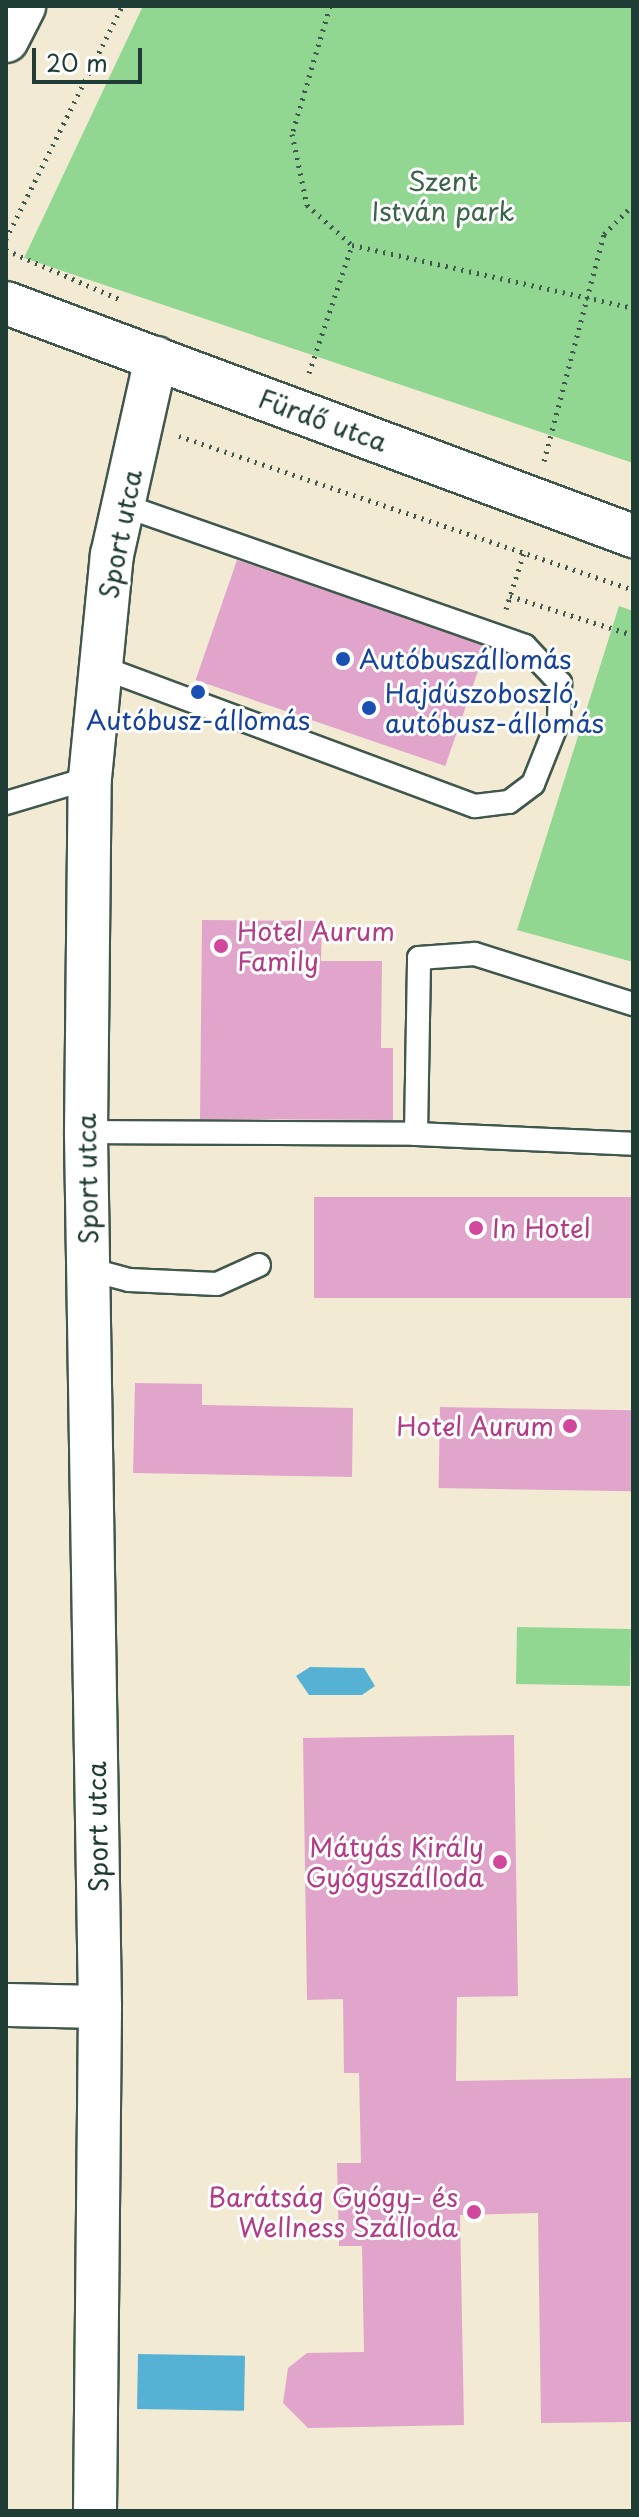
<!DOCTYPE html>
<meta charset="utf-8">
<style>
body{margin:0}
#map{position:relative;width:639px;height:2517px;overflow:hidden;background:#f2ead3;font-family:"Playpen Sans",sans-serif}
div>[style]{position:absolute}
[style*='--x']{left:calc(var(--x)*1px);top:calc(var(--y)*1px);width:calc(var(--w)*1px);rotate:calc(var(--a)*1deg)}
.green>*{inset:0;background:#91d791;transform-origin:0 0}
.water>*{inset:0;background:#56b2d4;transform-origin:0 0}
.building>*{inset:0;background:#e1a5cc;transform-origin:0 0}
.path>*{height:5px;margin-top:-2.5px;transform-origin:0;background:repeating-linear-gradient(90deg,#3f574c 0 2px,transparent 0 8px)}
.roads{filter:drop-shadow(2px 0 #3f574c) drop-shadow(-2px 0 #3f574c) drop-shadow(0 2px #3f574c) drop-shadow(0 -2px #3f574c)}
.lane>*{height:22px;margin:-11px;padding:0 11px;transform-origin:11px;border-radius:11px;background:#fff}
.street>*{height:42px;margin:-21px;padding:0 21px;transform-origin:21px;border-radius:21px;background:#fff}
.secondary>*{height:44px;margin:-22px;padding:0 22px;transform-origin:22px;border-radius:22px;background:#fff}
.dots>*{width:22px;height:22px;translate:-50% -50%;box-sizing:border-box;border:4px solid #fff;border-radius:50%}
span{translate:-50% -50%;white-space:nowrap;text-align:center;line-height:1.15;-webkit-text-stroke:6px #fff;paint-order:stroke}
.park-label{font-size:26px;color:#3c644b}
.street-label{font-size:26px;color:#1f3d34}
.transit-label{font-size:26px;color:#164399}
.left{translate:0 -50%;text-align:left}
.hotel-label{font-size:26px;color:#b23c85}
.right{translate:-100% -50%;text-align:right}
.frame{position:absolute;inset:0;border:8px solid #1f3d34;pointer-events:none}
.scale{position:absolute;left:32px;top:48px;width:110px;height:36px;box-sizing:border-box;border:4px solid #1f3d34;border-top:0;padding-left:10px;font-size:24px;line-height:28px;white-space:nowrap;color:#1f3d34;-webkit-text-stroke:6px #fff;paint-order:stroke}
</style>
<div id="map">
<div class="green">
<div style="clip-path:polygon(143px 6px,633px 6px,633px 463px,24px 258px)"></div>
<div style="clip-path:polygon(619px 606px,633px 611px,633px 962px,517px 930px)"></div>
<div style="left:517px;top:1627px;width:114px;height:57px;rotate:1deg"></div>
</div>
<div class="water">
<div style="clip-path:polygon(310px 1667px,364px 1668px,375px 1686px,362px 1695px,309px 1695px,296px 1676px)"></div>
<div style="left:138px;top:2354px;width:107px;height:55px;rotate:1deg"></div>
</div>
<div class="building">
<div style="left:237px;top:560px;width:264px;height:127px;rotate:19deg"></div>
<div style="clip-path:polygon(202px 920px,322px 921px,321px 961px,382px 961px,381px 1048px,393px 1048px,393px 1120px,200px 1119px)"></div>
<div style="left:314px;top:1197px;width:319px;height:101px"></div>
<div style="clip-path:polygon(135px 1383px,202px 1384px,202px 1405px,353px 1408px,352px 1477px,133px 1473px)"></div>
<div style="left:440px;top:1407px;width:193px;height:81px;rotate:1deg"></div>
<div style="clip-path:polygon(514px 1735px,518px 1996px,457px 1997px,456px 2081px,633px 2078px,631px 2422px,541px 2423px,538px 2213px,460px 2215px,464px 2425px,308px 2428px,283px 2403px,288px 2368px,307px 2353px,364px 2352px,362px 2246px,339px 2246px,337px 2163px,361px 2163px,359px 2073px,344px 2073px,343px 1999px,307px 2000px,303px 1738px)"></div>
</div>
<div class="path">
<div style="--x:330;--y:6;--w:134;--a:106.5"></div>
<div style="--x:292;--y:134;--w:73;--a:78.1"></div>
<div style="--x:307;--y:205;--w:60;--a:41.6"></div>
<div style="--x:352;--y:245;--w:288;--a:12.6"></div>
<div style="--x:6;--y:239;--w:260;--a:-63.5"></div>
<div style="--x:6;--y:250;--w:123;--a:23.4"></div>
<div style="--x:309;--y:373;--w:135;--a:-71.4"></div>
<div style="--x:179;--y:436;--w:479;--a:18.7"></div>
<div style="--x:544;--y:461;--w:235;--a:-75.2"></div>
<div style="--x:604;--y:234;--w:41;--a:-45"></div>
<div style="--x:510;--y:596;--w:129;--a:17.6"></div>
<div style="--x:506;--y:609;--w:59;--a:-72.2"></div>
</div>
<div class="roads">
<div class="lane">
<div style="--x:98;--y:666;--w:402;--a:20.4"></div>
<div style="--x:475;--y:806;--w:34;--a:-7"></div>
<div style="--x:509;--y:802;--w:30;--a:-37"></div>
<div style="--x:533;--y:784;--w:70;--a:-68.2"></div>
<div style="--x:559;--y:719;--w:36;--a:-88"></div>
<div style="--x:560;--y:683;--w:51;--a:-133.4"></div>
<div style="--x:525;--y:646;--w:424;--a:-160.7"></div>
<div style="--x:6;--y:803;--w:88;--a:-16.6"></div>
<div style="--x:86;--y:1132;--w:330;--a:0.3"></div>
<div style="--x:416;--y:1134;--w:176;--a:-89"></div>
<div style="--x:419;--y:958;--w:56;--a:-4.1"></div>
<div style="--x:475;--y:954;--w:166;--a:17.6"></div>
<div style="--x:416;--y:1134;--w:217;--a:2.6"></div>
<div style="--x:88;--y:1269;--w:42;--a:15"></div>
<div style="--x:129;--y:1280;--w:88;--a:2.6"></div>
<div style="--x:217;--y:1284;--w:46;--a:-24.3"></div>
</div>
<div class="street">
<div style="--x:6;--y:303;--w:669;--a:20.39"></div>
<div style="--x:6;--y:2005;--w:94;--a:1.2"></div>
<div style="--x:95;--y:2511;--w:504;--a:-89.43"></div>
<div style="--x:100;--y:2007;--w:875;--a:-90.92"></div>
<div style="--x:86;--y:1132;--w:354;--a:-89.4"></div>
<div style="--x:90;--y:778;--w:224;--a:-84.4"></div>
<div style="--x:112;--y:555;--w:202;--a:-77.4"></div>
</div>
<div class="secondary">
<div style="--x:6;--y:40;--w:38;--a:-63"></div>
</div>
</div>
<div class="dots">
<div style="left:343px;top:659px;background:#1a4fb4"></div>
<div style="left:198px;top:692px;background:#1a4fb4"></div>
<div style="left:369px;top:708px;background:#1a4fb4"></div>
<div style="left:221px;top:946px;background:#d1479c"></div>
<div style="left:476px;top:1228px;background:#d1479c"></div>
<div style="left:570px;top:1426px;background:#d1479c"></div>
<div style="left:500px;top:1862px;background:#d1479c"></div>
<div style="left:474px;top:2212px;background:#d1479c"></div>
</div>
<div class="park-label">
<span style="left:443px;top:196px">Szent<br>István park</span>
</div>
<div class="street-label">
<span style="left:323px;top:420px;rotate:20deg">Fürdő utca</span>
<span style="left:120px;top:534px;rotate:-79deg">Sport utca</span>
<span style="left:87px;top:1179px;rotate:-91deg">Sport utca</span>
<span style="left:97px;top:1827px;rotate:-91deg">Sport utca</span>
</div>
<div class="transit-label">
<span class="left" style="left:359px;top:659px">Autóbuszállomás</span>
<span class="left" style="left:385px;top:708px">Hajdúszoboszló,<br>autóbusz-állomás</span>
<span style="left:198px;top:720px">Autóbusz-állomás</span>
</div>
<div class="hotel-label">
<span class="left" style="left:237px;top:946px">Hotel Aurum<br>Family</span>
<span class="left" style="left:492px;top:1228px">In Hotel</span>
<span class="right" style="left:554px;top:1426px">Hotel Aurum</span>
<span class="right" style="left:484px;top:1862px">Mátyás Király<br>Gyógyszálloda</span>
<span class="right" style="left:458px;top:2212px">Barátság Gyógy- és<br>Wellness Szálloda</span>
</div>
<div class="frame"></div>
<div class="scale">20 m</div>
</div>
